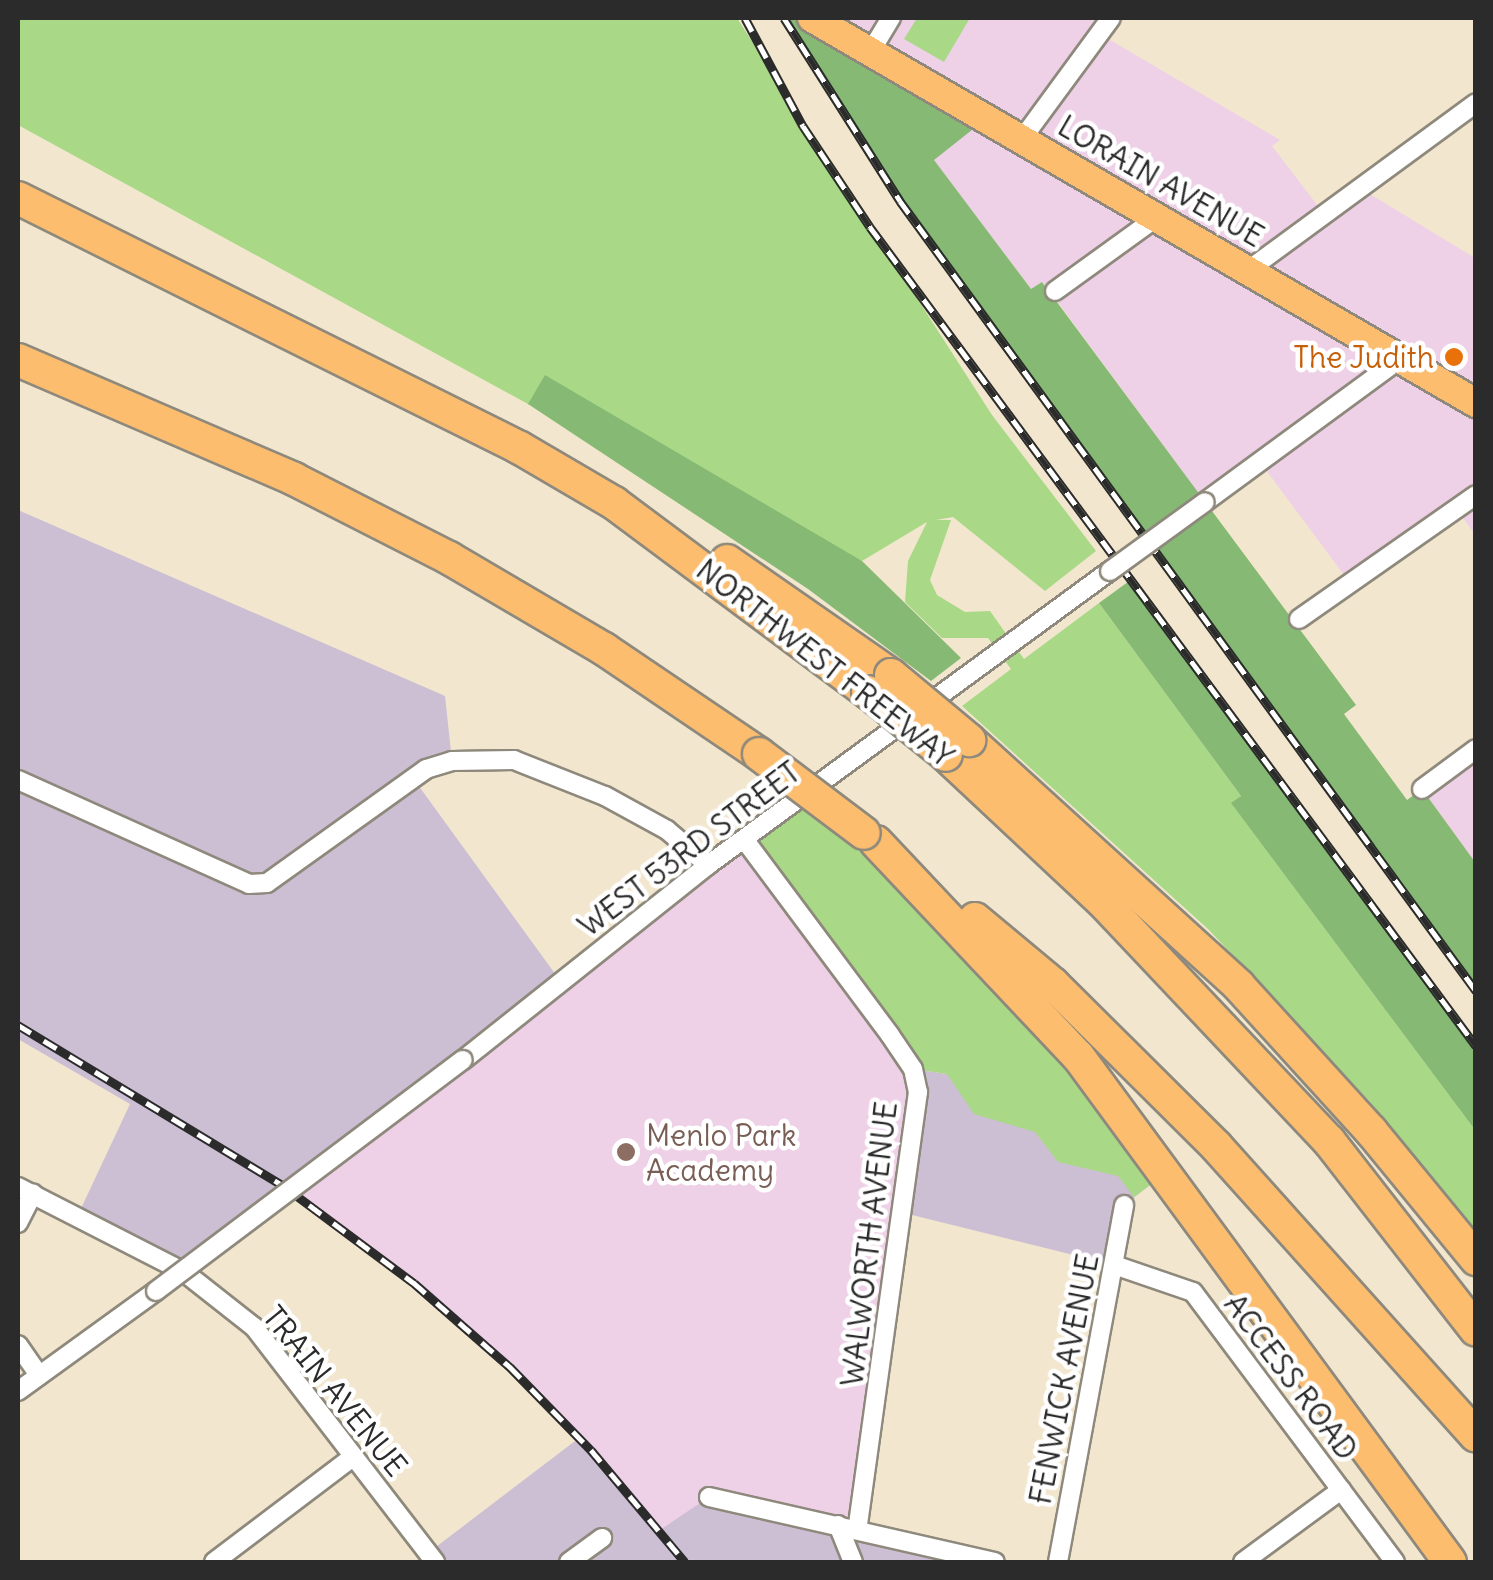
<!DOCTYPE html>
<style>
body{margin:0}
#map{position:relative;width:1493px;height:1580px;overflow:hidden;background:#f2e7ce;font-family:Delius,sans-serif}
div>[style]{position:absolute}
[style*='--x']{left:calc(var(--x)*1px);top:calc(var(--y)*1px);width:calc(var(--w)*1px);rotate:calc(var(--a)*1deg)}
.built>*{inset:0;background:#eed0e7}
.industrial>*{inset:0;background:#ccbed3}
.green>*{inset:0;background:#a9d987}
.forest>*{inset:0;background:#86b974}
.roads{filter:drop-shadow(2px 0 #8e897c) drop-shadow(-2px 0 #8e897c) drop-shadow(0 2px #8e897c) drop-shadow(0 -2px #8e897c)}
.street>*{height:18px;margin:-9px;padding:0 9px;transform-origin:9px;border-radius:9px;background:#fff}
.primary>*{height:28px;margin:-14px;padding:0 14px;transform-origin:14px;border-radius:14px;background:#fcbd6f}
.highway>*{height:32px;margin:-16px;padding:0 16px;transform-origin:16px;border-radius:16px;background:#fcbd6f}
.rail>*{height:9px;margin-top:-4.5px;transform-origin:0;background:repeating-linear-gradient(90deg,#fff 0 15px,#2b2b2b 0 30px);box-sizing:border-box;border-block:2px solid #2b2b2b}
.bridges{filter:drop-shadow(2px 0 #8e897c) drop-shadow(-2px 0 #8e897c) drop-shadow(0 2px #8e897c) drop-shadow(0 -2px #8e897c)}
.street-bridge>*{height:18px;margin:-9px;padding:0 9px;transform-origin:9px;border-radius:9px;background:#fff}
.highway-bridge>*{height:32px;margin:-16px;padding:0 16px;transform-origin:16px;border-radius:16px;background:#fcbd6f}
.dots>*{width:28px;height:28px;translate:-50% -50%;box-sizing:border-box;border:5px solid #fff;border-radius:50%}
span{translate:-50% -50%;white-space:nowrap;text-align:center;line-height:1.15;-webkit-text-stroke:9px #fff;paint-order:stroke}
.street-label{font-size:30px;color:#2b2b2b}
.food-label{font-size:30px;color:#c56008}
.right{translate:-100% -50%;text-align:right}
.education-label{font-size:30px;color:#785e54}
.left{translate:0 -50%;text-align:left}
.frame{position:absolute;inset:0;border:20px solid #2b2b2b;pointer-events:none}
</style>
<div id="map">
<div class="built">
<div style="clip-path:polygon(812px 18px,1088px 18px,1104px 27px,1100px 34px,1280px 140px,1272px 146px,1324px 214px,1360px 188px,1475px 258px,1475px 534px,1456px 509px,1350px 583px,1260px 462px,1205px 502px,1043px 282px,1031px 289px,933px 159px,986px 119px)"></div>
<div style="clip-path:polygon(1475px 749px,1475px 862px,1422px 789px)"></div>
<div style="clip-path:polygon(744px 839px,913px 1069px,857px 1530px,660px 1530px,510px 1367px,414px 1283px,289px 1190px)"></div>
</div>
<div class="industrial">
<div style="clip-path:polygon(18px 510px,445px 696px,452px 761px,413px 778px,561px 982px,182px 1272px,77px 1217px,130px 1104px,18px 1039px)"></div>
<div style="clip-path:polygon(913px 1069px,1109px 1098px,1166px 1173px,1124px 1205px,1114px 1265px,904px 1213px)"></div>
<div style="clip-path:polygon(579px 1438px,660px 1530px,709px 1497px,995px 1562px,435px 1562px,428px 1553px)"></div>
</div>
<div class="green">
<div style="clip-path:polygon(18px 18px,737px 18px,992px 415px,1096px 551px,1045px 591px,953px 517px,936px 520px,951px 520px,930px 580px,937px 595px,965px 612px,990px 611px,1024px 659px,1099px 603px,1241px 796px,1232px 804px,1475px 1130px,1475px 1233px,1370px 1102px,1209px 930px,962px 706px,1011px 669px,988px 638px,942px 638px,905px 602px,908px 561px,927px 522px,862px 561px,528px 404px,18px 125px)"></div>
<div style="clip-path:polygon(917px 18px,970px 18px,944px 62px,904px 39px)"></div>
<div style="clip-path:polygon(810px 792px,1166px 1173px,1134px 1197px,1118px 1176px,1058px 1162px,1035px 1132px,974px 1114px,947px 1074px,913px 1069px,744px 839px)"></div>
</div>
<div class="forest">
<div style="clip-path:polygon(784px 18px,812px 18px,987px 118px,934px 160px,1031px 289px,1042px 282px,1356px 705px,1344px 714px,1407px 800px,1422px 789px,1475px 862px,1475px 991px,900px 201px)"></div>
<div style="clip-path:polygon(545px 375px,862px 561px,961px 658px,931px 681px,808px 589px,528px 404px)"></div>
<div style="clip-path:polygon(1132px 579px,1475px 1046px,1475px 1130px,1231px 803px,1241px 796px,1099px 603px)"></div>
</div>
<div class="roads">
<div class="street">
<div style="--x:871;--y:51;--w:39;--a:-59"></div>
<div style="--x:1022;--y:139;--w:150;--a:-53.7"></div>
<div style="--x:1250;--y:269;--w:280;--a:-36.3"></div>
<div style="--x:1055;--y:291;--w:125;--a:-35.9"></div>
<div style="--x:1205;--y:502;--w:242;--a:-36.3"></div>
<div style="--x:1299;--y:619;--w:216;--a:-35"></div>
<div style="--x:18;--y:780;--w:253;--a:24.2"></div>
<div style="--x:249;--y:884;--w:18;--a:-3"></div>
<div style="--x:267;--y:883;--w:196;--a:-35.6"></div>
<div style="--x:426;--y:769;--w:27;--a:-17"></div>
<div style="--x:452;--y:761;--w:62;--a:-0.9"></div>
<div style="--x:514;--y:760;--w:98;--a:21.6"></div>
<div style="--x:605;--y:796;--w:71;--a:28.7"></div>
<div style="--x:667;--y:830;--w:54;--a:40.5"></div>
<div style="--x:1422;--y:789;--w:67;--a:-36.5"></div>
<div style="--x:744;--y:839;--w:244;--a:53.3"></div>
<div style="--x:890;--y:1035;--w:41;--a:55.9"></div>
<div style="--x:913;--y:1069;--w:24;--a:78"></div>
<div style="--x:918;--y:1092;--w:442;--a:97.9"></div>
<div style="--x:463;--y:1060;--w:313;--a:-38.5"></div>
<div style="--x:708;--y:865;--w:498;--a:-36.2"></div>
<div style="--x:18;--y:1187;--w:186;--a:27.1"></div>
<div style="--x:184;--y:1272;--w:89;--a:38.2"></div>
<div style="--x:254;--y:1327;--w:297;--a:52.4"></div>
<div style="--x:18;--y:1223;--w:33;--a:-63"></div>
<div style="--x:1114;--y:1265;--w:83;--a:18.9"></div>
<div style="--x:1193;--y:1292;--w:337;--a:53.2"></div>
<div style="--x:18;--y:1345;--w:37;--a:55"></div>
<div style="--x:18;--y:1391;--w:170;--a:-35.9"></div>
<div style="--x:709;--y:1497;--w:293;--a:12.8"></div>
<div style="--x:838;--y:1525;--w:40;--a:68"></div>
<div style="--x:214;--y:1562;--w:174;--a:-37.1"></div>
<div style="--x:569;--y:1562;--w:41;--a:-36"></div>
<div style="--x:1058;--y:1562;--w:363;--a:-79.5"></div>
<div style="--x:1243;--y:1562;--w:122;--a:-36.3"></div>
</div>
<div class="primary">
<div style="--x:812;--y:18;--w:768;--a:30.11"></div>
</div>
<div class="highway">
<div style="--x:18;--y:198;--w:561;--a:26.47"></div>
<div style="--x:520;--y:448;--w:109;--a:30.3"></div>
<div style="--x:614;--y:503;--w:317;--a:36.7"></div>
<div style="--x:18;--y:360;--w:301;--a:23.3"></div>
<div style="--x:294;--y:479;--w:174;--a:27"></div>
<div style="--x:449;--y:558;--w:180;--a:30.4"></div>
<div style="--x:604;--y:649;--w:187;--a:34.1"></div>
<div style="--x:727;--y:561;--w:200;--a:34.8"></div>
<div style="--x:969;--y:740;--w:365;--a:42.3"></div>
<div style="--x:1239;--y:986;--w:196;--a:47.7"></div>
<div style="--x:1371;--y:1131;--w:166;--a:50.6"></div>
<div style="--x:946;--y:755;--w:214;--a:43.1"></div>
<div style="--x:1102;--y:901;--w:330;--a:46.6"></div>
<div style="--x:1329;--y:1141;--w:239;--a:52.1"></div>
<div style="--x:876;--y:842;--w:294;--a:46.7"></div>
<div style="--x:1078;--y:1056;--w:628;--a:53.68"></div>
<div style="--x:975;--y:919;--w:102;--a:39.8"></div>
<div style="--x:1053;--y:984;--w:230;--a:44.8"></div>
<div style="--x:1216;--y:1146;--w:389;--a:48.1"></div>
</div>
</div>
<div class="rail">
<div style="--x:745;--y:18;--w:123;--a:61.8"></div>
<div style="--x:803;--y:126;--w:121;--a:56.4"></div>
<div style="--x:870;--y:227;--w:1019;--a:53.5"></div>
<div style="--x:784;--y:18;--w:217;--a:57.6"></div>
<div style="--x:900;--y:201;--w:978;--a:53.9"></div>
<div style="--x:18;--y:1025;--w:312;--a:31.2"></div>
<div style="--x:285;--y:1187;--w:161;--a:36.7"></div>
<div style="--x:414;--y:1283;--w:128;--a:41.2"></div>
<div style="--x:510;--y:1367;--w:116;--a:45.7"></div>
<div style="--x:591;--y:1450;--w:146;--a:50"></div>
</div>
<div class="bridges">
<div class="street-bridge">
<div style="--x:1110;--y:571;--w:117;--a:-36"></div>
<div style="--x:156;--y:1291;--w:384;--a:-37"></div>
</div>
<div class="highway-bridge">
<div style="--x:891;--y:675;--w:102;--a:39.8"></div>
<div style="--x:868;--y:692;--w:100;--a:38.9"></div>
<div style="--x:759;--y:754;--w:131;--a:37"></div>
</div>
</div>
<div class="dots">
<div style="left:1454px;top:357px;background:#e8710a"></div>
<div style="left:626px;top:1152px;background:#8d6e63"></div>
</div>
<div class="street-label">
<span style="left:1161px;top:181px;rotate:30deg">LORAIN AVENUE</span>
<span style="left:825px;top:663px;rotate:38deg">NORTHWEST FREEWAY</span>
<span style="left:689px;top:849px;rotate:-37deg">WEST 53RD STREET</span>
<span style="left:869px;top:1244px;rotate:-83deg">WALWORTH AVENUE</span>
<span style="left:1291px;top:1377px;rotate:53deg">ACCESS ROAD</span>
<span style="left:1064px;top:1379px;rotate:-79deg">FENWICK AVENUE</span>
<span style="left:335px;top:1391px;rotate:51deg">TRAIN AVENUE</span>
</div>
<div class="food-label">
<span class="right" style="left:1434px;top:357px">The Judith</span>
</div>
<div class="education-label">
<span class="left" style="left:646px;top:1152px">Menlo Park<br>Academy</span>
</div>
<div class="frame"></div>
</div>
